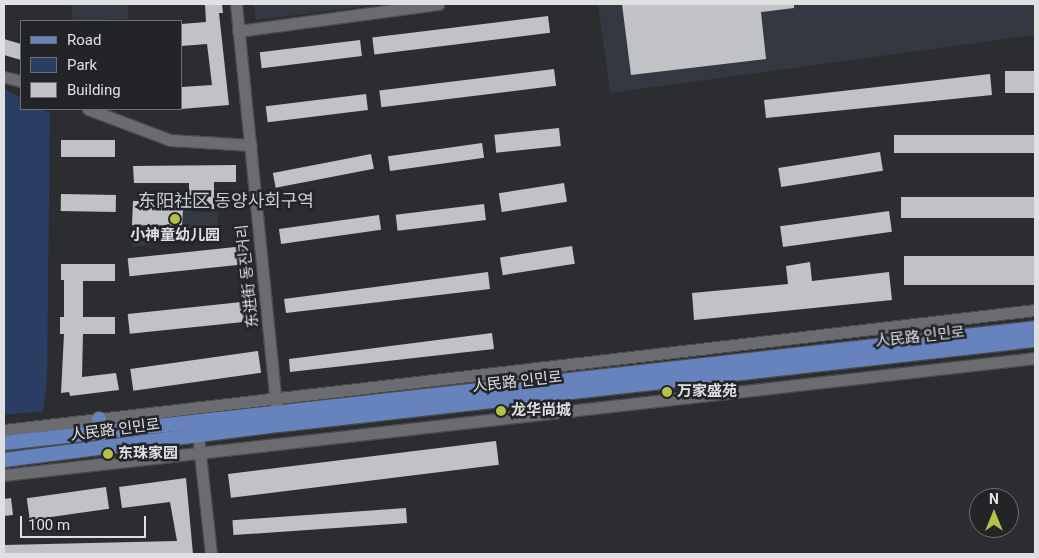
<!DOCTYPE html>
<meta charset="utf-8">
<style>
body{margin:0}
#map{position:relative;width:1039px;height:558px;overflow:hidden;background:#2c2d31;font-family:Roboto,"Noto Sans SC","Noto Sans KR",sans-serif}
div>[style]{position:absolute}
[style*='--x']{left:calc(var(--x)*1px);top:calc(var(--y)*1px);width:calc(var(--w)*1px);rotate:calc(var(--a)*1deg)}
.built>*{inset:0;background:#343840}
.green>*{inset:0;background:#2a3d63}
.building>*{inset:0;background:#c0c2c6;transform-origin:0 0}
.roads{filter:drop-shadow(1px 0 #494b4d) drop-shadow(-1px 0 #494b4d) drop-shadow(0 1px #494b4d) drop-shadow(0 -1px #494b4d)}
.minor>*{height:11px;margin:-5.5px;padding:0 5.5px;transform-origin:5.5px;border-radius:5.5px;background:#6a6c70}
.major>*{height:14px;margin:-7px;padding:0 7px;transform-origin:7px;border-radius:7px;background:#6783bd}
.dots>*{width:14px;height:14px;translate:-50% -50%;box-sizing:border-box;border:2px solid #222427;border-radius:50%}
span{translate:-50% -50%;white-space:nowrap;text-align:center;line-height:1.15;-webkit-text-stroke:5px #222427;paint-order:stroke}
.poi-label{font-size:15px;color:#dfe0e2;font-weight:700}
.left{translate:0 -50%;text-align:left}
.street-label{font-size:15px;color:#dfe0e2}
.quarter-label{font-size:18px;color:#cbced2}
.frame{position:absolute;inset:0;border:5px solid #dfe0e2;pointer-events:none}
.legend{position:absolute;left:20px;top:20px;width:162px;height:90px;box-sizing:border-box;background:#222427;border:1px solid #6e6f72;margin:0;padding:6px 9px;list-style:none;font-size:15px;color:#dfe0e2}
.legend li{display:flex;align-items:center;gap:10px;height:25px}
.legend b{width:25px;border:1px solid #6e6f72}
.north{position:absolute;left:969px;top:488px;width:50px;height:50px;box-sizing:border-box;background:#222427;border:1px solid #6e6f72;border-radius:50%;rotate:0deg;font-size:14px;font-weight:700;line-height:20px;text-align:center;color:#dfe0e2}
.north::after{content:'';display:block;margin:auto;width:18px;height:22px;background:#b7c148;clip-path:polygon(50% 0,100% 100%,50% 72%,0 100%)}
.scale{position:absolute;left:20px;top:516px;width:126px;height:22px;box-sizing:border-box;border:2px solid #dfe0e2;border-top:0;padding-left:6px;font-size:15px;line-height:18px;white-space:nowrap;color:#dfe0e2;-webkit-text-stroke:4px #222427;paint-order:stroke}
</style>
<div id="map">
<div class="built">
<div style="clip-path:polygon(71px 4px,127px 4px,129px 19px,73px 21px)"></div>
<div style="clip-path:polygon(254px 4px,385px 4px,256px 20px)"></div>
<div style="clip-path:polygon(598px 4px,1035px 4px,1035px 35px,610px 93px)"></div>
<div style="clip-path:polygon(133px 201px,186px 201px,187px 211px,218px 212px,218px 236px,132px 247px)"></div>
</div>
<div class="green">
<div style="clip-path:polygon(4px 89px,21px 98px,21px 109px,41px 109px,50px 113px,47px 381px,43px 411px,4px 415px)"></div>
</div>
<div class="building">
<div style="clip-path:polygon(205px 4px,222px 4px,223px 13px,219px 13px,229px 105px,181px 109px,181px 87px,212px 85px,207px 44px,181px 46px,181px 24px,206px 22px)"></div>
<div style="clip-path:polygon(622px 4px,794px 4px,794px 8px,761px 12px,766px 59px,631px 75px)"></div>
<div style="left:548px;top:16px;width:17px;height:177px;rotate:83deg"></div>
<div style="clip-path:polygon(4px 39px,21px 44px,21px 60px,4px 55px)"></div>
<div style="left:360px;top:40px;width:16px;height:101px;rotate:83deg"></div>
<div style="left:554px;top:69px;width:17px;height:176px;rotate:83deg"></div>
<div style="left:1035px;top:71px;width:22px;height:30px;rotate:90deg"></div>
<div style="clip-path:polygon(990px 74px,992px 95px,766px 118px,764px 100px)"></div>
<div style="left:366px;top:94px;width:16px;height:101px;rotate:83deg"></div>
<div style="left:559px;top:128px;width:18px;height:65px;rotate:84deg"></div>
<div style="left:1035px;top:135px;width:18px;height:141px;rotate:90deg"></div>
<div style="left:61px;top:140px;width:54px;height:17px"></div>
<div style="left:482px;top:143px;width:15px;height:95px;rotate:82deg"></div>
<div style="left:880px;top:152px;width:19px;height:103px;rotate:81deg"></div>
<div style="left:371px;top:154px;width:15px;height:100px;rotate:79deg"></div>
<div style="clip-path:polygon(236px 165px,236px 182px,214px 182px,214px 209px,183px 209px,182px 226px,132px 225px,133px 201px,189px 201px,189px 183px,134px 183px,133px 166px)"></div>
<div style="left:564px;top:183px;width:19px;height:66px;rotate:81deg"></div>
<div style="left:61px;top:194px;width:55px;height:17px;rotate:1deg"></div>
<div style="left:1035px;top:197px;width:21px;height:134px;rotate:90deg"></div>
<div style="left:484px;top:204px;width:16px;height:89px;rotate:83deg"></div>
<div style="left:889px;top:211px;width:21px;height:110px;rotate:82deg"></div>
<div style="left:379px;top:215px;width:15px;height:101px;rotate:82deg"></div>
<div style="left:245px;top:246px;width:18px;height:118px;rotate:84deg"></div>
<div style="left:572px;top:246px;width:18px;height:73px;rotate:81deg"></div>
<div style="left:1035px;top:256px;width:29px;height:131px;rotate:90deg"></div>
<div style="clip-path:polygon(810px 262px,812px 281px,889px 272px,892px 300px,694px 320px,692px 293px,788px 284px,786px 266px)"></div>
<div style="clip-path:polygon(61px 264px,115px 264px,115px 281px,83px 281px,83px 317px,115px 317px,115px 334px,83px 334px,82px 377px,116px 373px,119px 390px,70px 396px,69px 392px,61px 393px,64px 334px,60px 334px,60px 317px,64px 317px,64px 280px,61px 280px)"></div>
<div style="clip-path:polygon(488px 272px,490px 289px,286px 313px,284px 299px)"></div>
<div style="left:251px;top:301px;width:20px;height:124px;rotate:84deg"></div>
<div style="clip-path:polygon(492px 333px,494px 349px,290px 372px,289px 359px)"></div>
<div style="left:258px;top:351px;width:22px;height:129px;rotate:82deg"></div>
<div style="left:496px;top:441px;width:24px;height:270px;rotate:83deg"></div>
<div style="clip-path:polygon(186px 478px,193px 554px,4px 554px,4px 545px,177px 541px,170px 502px,122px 508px,119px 487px)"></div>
<div style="left:106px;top:487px;width:22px;height:80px;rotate:82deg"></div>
<div style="clip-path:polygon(11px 498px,13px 515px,4px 516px,4px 499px)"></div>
<div style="left:406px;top:508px;width:15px;height:174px;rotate:86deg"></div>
</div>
<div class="roads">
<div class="minor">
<div style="--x:236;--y:4;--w:403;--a:84.3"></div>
<div style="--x:238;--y:31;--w:202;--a:-7.7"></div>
<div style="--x:4;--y:77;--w:17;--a:13"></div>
<div style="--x:88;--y:109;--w:88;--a:20.7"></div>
<div style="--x:170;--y:140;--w:81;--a:3.5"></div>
<div style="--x:4;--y:430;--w:1038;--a:-6.64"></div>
<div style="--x:198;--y:436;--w:119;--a:83.7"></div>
<div style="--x:4;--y:475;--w:1038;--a:-6.47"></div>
</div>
<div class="major">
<div style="--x:99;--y:419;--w:15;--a:82"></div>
<div style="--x:4;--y:443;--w:1037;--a:-6.36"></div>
<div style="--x:4;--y:460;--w:277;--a:-7.3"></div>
<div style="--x:279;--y:425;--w:761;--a:-6.42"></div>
</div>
</div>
<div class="dots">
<div style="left:175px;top:219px;background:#b7c148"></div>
<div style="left:667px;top:392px;background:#b7c148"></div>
<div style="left:501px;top:411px;background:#b7c148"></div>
<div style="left:108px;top:454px;background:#b7c148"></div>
</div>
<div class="poi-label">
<span style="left:175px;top:236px">小神童幼儿园</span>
<span class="left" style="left:677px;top:392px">万家盛苑</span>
<span class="left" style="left:511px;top:411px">龙华尚城</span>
<span class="left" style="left:118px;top:454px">东珠家园</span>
</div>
<div class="street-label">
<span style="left:248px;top:276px;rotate:-96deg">东进街 동진거리</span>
<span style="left:920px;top:337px;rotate:-6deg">人民路 인민로</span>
<span style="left:517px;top:382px;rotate:-6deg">人民路 인민로</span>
<span style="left:115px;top:430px;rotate:-7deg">人民路 인민로</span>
</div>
<div class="quarter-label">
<span style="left:226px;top:201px">东阳社区 동양사회구역</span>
</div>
<div class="frame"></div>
<ul class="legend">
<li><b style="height:6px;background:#6783bd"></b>Road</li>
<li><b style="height:14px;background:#2a3d63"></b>Park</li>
<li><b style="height:14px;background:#c0c2c6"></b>Building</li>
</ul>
<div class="north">N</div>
<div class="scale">100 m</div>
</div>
